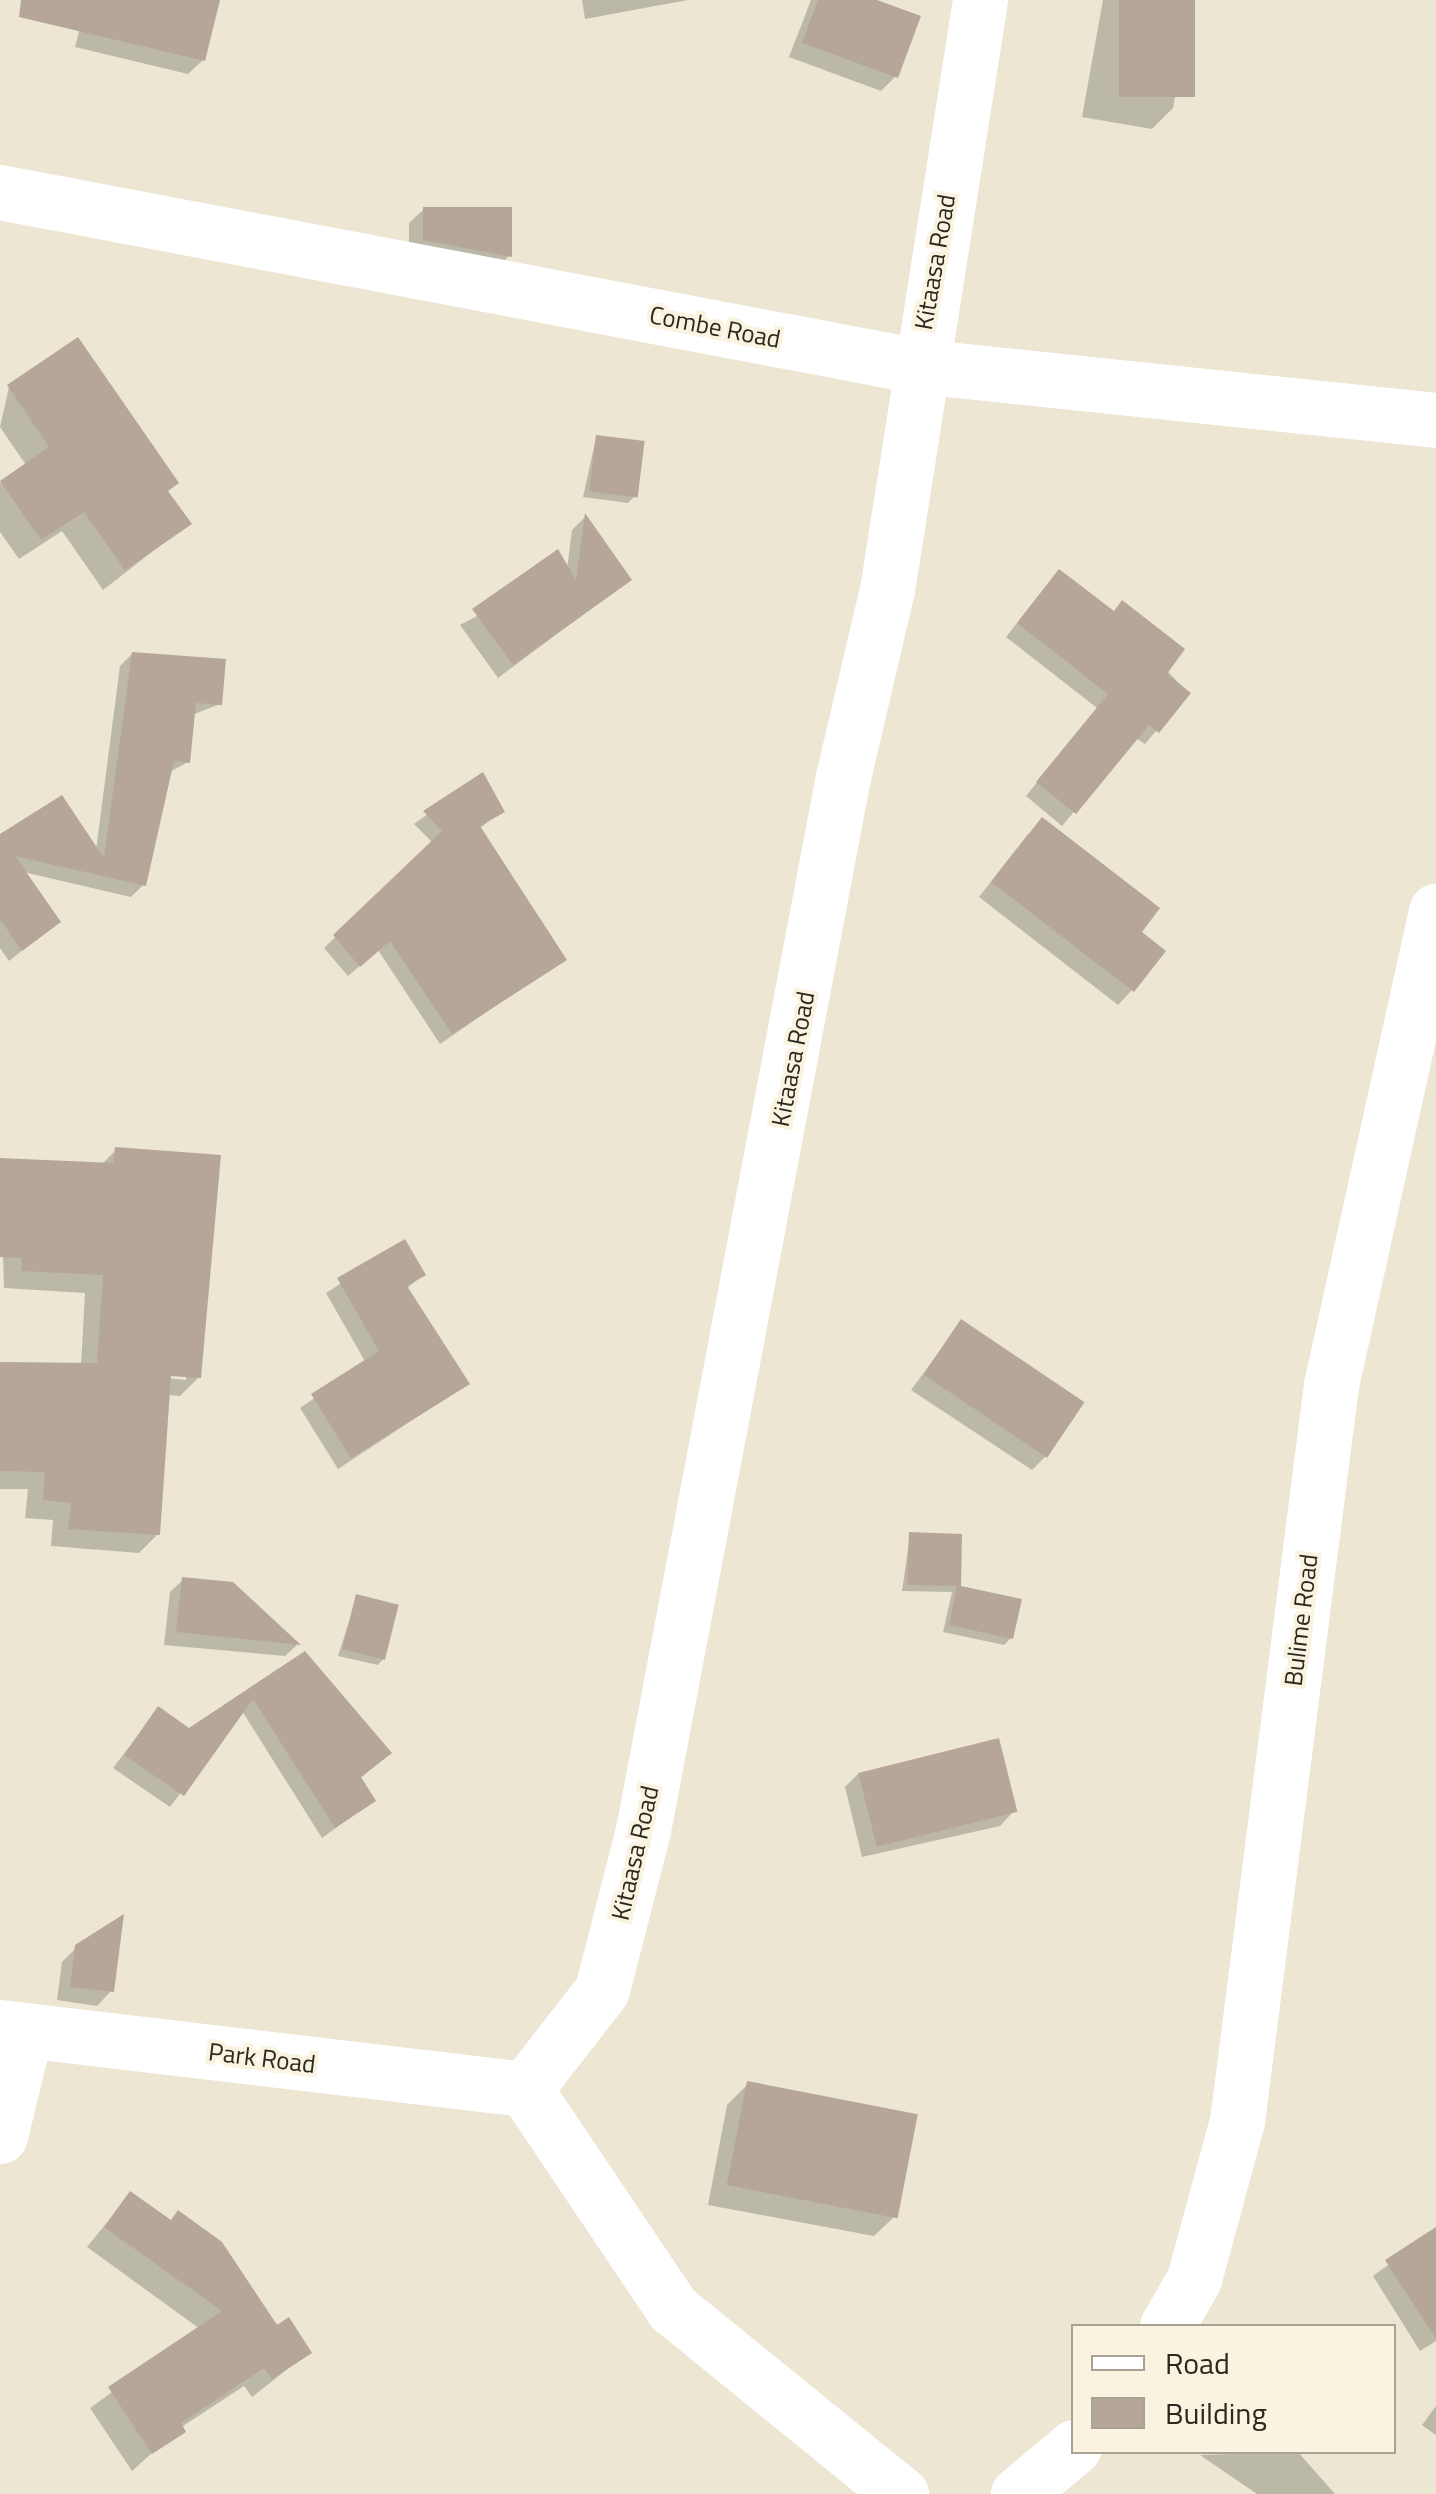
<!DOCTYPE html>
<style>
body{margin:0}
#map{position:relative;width:1436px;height:2494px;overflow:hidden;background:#ece6d3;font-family:"Titillium Web",sans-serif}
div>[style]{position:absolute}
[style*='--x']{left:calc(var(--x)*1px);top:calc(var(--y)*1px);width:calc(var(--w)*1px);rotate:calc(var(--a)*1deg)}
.shadow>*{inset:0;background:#0003}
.building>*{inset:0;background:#b5a699;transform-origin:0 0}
.minor>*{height:55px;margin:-27.5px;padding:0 27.5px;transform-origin:27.5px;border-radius:27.5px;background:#fff}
span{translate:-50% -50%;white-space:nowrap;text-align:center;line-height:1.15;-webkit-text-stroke:8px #faf3e0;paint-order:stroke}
.street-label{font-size:25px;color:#2a2821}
.legend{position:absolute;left:1071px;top:2324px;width:325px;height:130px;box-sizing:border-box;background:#faf3e0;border:2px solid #a7a294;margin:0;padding:12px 18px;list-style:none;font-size:30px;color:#2a2821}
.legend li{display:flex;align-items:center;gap:20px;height:50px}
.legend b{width:50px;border:2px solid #a7a294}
</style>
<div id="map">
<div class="shadow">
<div style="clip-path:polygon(87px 0,220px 0,203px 60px,188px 74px,75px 47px)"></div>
<div style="clip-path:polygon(582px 0,688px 0,585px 19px)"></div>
<div style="clip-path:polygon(811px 0,869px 0,896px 76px,881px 91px,789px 57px)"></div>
<div style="clip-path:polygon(1103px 0,1193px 0,1173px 108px,1152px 129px,1082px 117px)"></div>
<div style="clip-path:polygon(424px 209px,509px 256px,495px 270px,409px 254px,409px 223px)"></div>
<div style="clip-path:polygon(9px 387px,176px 483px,166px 493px,188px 524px,103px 590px,62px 531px,19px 559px,0 532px,0 483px,26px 465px,0 427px)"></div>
<div style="clip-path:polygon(596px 438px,635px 496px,628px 503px,583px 497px)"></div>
<div style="clip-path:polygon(585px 517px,629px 580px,498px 678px,460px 625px,567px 569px,572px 530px)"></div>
<div style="clip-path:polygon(1047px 585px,1113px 613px,1188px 693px,1145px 744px,1136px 738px,1062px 826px,1026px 796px,1097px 708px,1006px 637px)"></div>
<div style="clip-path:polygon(132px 654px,220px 704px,192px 715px,188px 762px,168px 773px,143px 885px,131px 897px,23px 872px,58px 922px,9px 961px,0 948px,0 837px,96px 850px,120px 666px)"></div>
<div style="clip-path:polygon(482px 775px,502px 811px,479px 829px,564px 959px,440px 1044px,378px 950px,348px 976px,324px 948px,433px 843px,414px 824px)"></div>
<div style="clip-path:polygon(1028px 834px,1138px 933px,1132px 990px,1118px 1005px,979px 897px)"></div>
<div style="clip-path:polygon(evenodd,116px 1150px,199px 1377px,180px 1396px,168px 1395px,158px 1534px,139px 1553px,51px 1546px,53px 1520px,25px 1518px,28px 1489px,0 1489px,0 1364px,81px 1365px,85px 1293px,4px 1288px,0 1160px,101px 1165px,116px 1150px,159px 1372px,186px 1375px,186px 1380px,159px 1377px,159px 1372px)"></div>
<div style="clip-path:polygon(404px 1242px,423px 1275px,406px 1289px,467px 1384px,338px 1469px,300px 1408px,366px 1363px,326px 1293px)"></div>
<div style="clip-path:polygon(961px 1322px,1046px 1456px,1032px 1470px,911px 1390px)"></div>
<div style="clip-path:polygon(910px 1535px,959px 1537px,958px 1588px,1011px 1638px,1004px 1645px,943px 1632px,952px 1592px,902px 1591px)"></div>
<div style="clip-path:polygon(183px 1580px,232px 1584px,297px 1645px,285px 1656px,164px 1645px,170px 1592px)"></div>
<div style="clip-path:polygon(357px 1597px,384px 1658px,378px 1665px,338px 1656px)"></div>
<div style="clip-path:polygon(304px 1654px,376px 1765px,359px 1779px,373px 1801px,322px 1838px,242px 1711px,170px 1807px,113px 1768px,158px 1709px,189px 1731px)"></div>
<div style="clip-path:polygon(859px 1773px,1014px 1811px,1000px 1826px,862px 1857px,845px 1787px)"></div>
<div style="clip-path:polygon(77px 1947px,111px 1991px,97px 2006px,57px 2000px,62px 1962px)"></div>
<div style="clip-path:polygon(748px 2084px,896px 2215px,874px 2236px,708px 2205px,727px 2105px)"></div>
<div style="clip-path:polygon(130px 2194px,309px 2352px,252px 2397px,244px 2386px,180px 2428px,132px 2471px,90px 2408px,200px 2329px,87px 2247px)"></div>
<div style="clip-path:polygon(1436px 2230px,1436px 2341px,1420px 2351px,1373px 2276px)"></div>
<div style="clip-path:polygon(1436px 2406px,1436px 2435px,1422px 2425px)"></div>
<div style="clip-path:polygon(1298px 2452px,1335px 2494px,1257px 2494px,1200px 2455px)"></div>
</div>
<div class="building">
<div style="clip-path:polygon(21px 0,220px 0,205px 61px,19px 17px)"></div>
<div style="clip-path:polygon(818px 0,877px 0,921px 16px,898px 78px,802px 43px)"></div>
<div style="left:1119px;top:0;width:76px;height:97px"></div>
<div style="clip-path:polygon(423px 207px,512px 207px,512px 257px,423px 240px)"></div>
<div style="clip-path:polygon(78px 337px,179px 483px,168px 491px,192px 524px,125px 570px,84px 512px,41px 540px,0 481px,49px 447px,7px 385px)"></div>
<div style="left:596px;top:435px;width:49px;height:57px;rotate:7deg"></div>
<div style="clip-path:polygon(585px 513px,632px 580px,513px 665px,472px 609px,558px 549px,576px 580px)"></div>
<div style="clip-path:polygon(1059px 569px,1114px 611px,1122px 600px,1185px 649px,1167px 674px,1191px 693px,1159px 733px,1149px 725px,1076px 814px,1036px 782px,1108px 694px,1017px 623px)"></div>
<div style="clip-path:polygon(132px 652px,226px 659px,222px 705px,196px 703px,190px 763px,174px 761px,146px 886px,15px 856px,61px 922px,22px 951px,0 919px,0 834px,62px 795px,104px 858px)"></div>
<div style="clip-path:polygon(483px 772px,505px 812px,480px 826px,567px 960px,452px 1034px,390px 941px,360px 967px,333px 935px,442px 831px,423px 811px)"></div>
<div style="clip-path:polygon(1042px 817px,1160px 908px,1142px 932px,1166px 951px,1134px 992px,991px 882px)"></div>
<div style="clip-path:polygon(115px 1147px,221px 1155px,201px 1378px,171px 1376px,160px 1535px,68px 1529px,71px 1503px,43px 1500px,45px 1472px,0 1471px,0 1362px,97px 1363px,103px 1275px,21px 1271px,22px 1258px,0 1257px,0 1158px,113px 1163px)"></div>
<div style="clip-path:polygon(405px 1239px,426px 1275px,407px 1286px,470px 1384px,351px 1458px,311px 1394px,379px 1351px,337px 1278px)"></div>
<div style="left:961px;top:1319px;width:149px;height:67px;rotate:34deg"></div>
<div style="clip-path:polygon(909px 1532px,962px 1534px,961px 1586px,1022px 1599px,1013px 1639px,949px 1625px,957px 1586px,907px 1585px)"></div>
<div style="clip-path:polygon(182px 1577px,233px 1582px,301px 1645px,176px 1632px)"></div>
<div style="left:356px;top:1594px;width:44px;height:57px;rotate:14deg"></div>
<div style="clip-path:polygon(305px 1651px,392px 1753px,361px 1777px,376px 1801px,335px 1828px,253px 1699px,184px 1796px,124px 1755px,158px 1706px,189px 1728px)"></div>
<div style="left:999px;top:1738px;width:76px;height:145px;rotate:76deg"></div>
<div style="clip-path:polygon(124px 1914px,114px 1992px,70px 1987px,75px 1945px)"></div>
<div style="left:747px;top:2081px;width:174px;height:106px;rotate:11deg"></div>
<div style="clip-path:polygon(130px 2191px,171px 2220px,178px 2210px,222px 2242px,277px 2325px,289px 2317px,312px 2353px,272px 2379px,264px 2368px,181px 2423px,186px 2432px,152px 2454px,108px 2387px,222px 2311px,104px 2227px)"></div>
<div style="clip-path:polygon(1436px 2227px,1436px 2339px,1385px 2260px)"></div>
</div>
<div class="minor">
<div style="--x:0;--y:192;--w:934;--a:10.73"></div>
<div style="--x:918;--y:366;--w:521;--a:5.95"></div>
<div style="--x:0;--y:2027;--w:529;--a:6.74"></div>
<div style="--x:525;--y:2089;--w:125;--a:-52.1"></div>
<div style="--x:602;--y:1990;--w:165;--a:-75.6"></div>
<div style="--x:643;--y:1830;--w:1072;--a:-79.25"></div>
<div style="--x:843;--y:777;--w:192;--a:-76.8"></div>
<div style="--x:887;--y:590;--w:597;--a:-81.04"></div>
<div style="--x:525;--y:2089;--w:265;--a:56.1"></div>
<div style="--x:673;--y:2309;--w:294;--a:39.1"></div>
<div style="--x:0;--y:2136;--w:106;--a:-76.4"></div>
<div style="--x:1167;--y:2326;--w:54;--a:-60.1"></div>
<div style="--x:1194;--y:2279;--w:164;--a:-74.8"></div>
<div style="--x:1237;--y:2121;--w:742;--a:-82.72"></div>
<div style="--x:1331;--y:1385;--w:486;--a:-77.5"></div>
<div style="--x:1018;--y:2494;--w:73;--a:-40"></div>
</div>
<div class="street-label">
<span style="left:935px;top:262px;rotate:-80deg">Kitaasa Road</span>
<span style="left:715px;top:327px;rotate:11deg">Combe Road</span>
<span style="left:793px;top:1059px;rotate:-79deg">Kitaasa Road</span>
<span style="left:1301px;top:1620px;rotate:-83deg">Bulime Road</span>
<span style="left:635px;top:1853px;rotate:-77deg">Kitaasa Road</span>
<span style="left:262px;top:2058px;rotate:7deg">Park Road</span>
</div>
<ul class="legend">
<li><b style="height:12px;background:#fff"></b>Road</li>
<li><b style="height:28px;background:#b5a699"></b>Building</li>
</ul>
</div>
